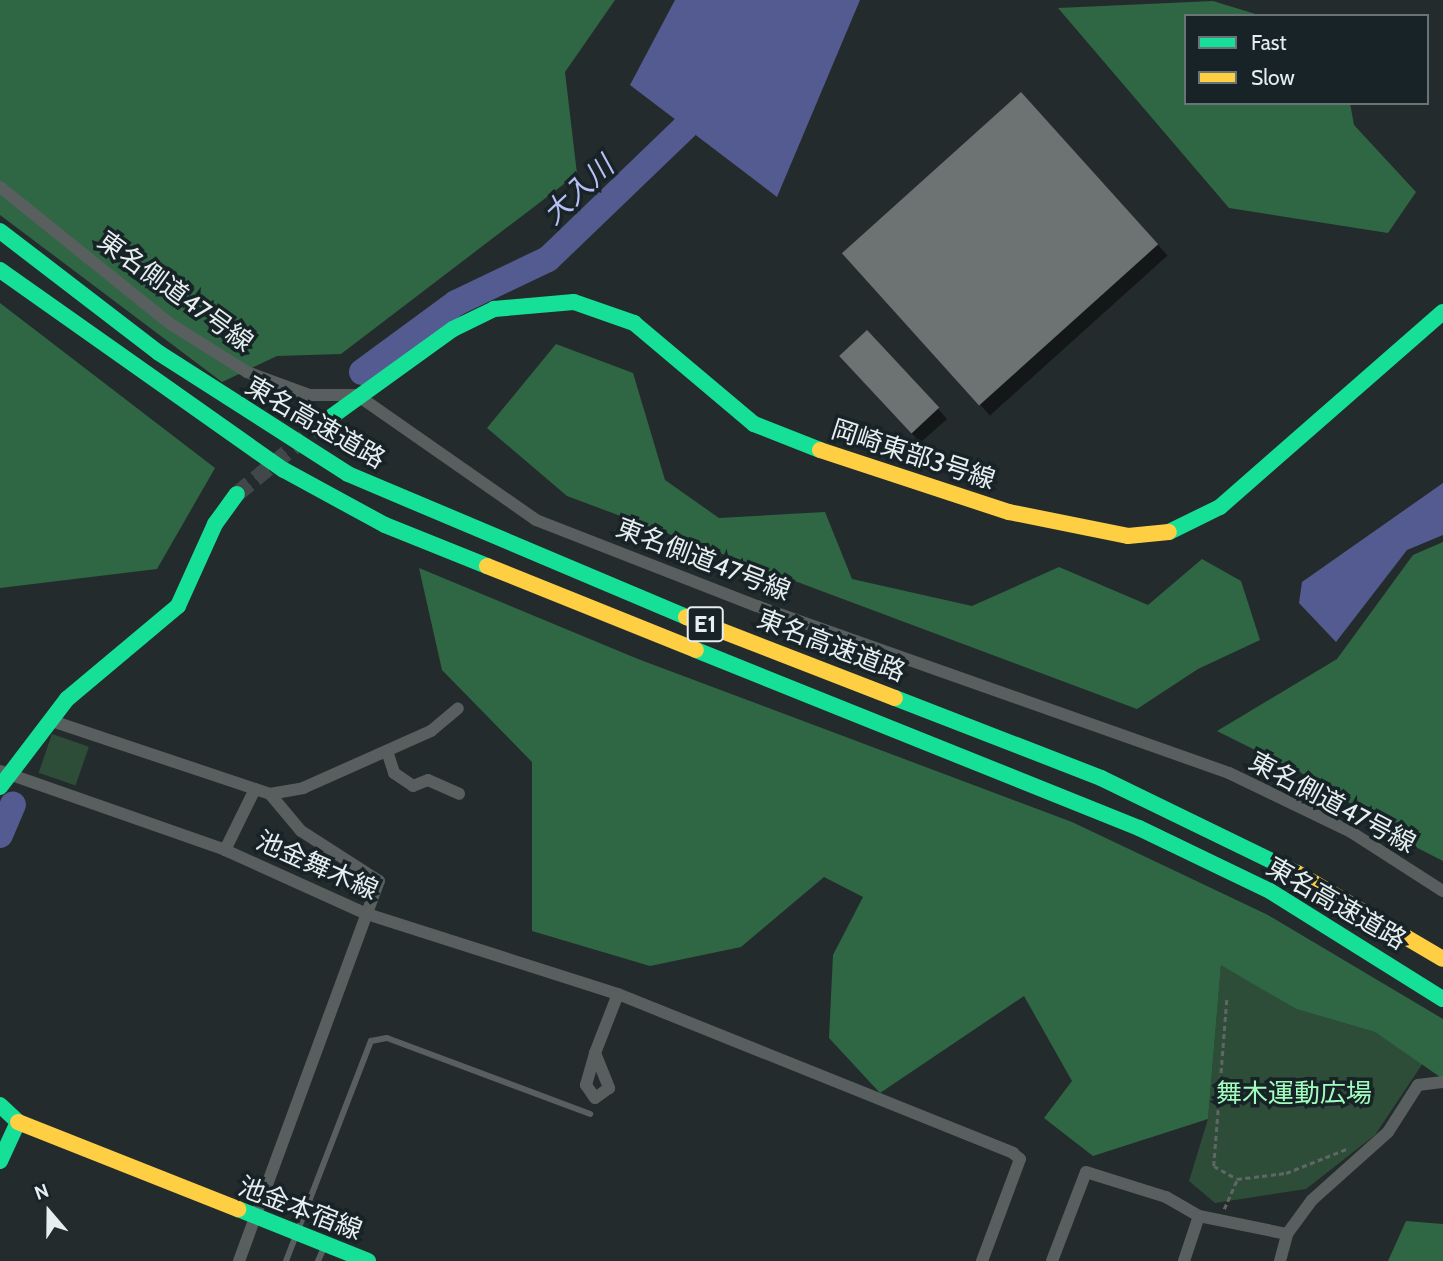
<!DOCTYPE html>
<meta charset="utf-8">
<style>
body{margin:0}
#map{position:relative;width:1443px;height:1261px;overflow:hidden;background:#242b2c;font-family:Cabin,"Noto Sans JP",sans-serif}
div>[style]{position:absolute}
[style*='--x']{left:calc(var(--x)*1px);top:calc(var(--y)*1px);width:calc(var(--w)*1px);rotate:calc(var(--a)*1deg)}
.green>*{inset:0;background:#2e4d38;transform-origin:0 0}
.forest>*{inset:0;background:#2f6744}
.water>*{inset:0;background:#545b90}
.shadow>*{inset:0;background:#0007;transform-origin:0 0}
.river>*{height:26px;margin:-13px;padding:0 13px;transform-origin:13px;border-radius:13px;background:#545b90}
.building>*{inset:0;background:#6d7373;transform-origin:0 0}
.secondary-tunnel>*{height:16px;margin-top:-8px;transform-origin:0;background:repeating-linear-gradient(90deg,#414849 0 16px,transparent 0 24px)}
.path>*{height:2.5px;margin-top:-1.25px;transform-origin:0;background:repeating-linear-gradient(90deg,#606566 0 5px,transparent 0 8.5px)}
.lane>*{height:6px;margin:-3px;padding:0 3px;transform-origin:3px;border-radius:3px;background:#595e5f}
.street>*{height:12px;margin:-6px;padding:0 6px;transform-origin:6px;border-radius:6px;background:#595e5f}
.fast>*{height:16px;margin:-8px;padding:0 8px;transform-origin:8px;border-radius:8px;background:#16e098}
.slow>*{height:16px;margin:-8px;padding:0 8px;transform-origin:8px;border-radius:8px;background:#ffcf43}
span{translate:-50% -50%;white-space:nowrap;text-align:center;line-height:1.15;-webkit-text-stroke:7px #172326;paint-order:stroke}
.shield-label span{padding:2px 5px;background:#172326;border:2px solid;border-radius:5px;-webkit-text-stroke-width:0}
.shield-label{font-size:24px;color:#e6eef0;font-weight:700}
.street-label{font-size:26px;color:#e6eef0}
.park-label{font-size:26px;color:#a1fcbd}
.water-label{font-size:28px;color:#b7bff3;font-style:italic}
.legend{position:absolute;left:1184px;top:14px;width:245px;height:91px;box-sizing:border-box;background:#172326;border:2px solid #6a7477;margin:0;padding:9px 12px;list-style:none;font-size:21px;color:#e6eef0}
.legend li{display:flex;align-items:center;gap:14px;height:35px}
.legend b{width:35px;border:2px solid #6a7477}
.north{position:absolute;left:14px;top:1177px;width:70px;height:70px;-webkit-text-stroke:5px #172326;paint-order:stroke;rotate:340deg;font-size:19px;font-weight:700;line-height:28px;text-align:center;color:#e6eef0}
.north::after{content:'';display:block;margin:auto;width:24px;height:32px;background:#e6eef0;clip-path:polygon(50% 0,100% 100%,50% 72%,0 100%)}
</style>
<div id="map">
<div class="green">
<div style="left:52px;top:734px;width:39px;height:41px;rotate:19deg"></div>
<div style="clip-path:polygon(1221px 964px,1296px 1009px,1375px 1032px,1423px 1063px,1375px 1135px,1306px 1189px,1215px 1203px,1189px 1181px,1208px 1119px)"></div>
</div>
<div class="forest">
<div style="clip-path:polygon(0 0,615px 0,565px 72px,577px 174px,341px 354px,277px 356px,222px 382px,0 215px)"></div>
<div style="clip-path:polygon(1213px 1px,1262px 16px,1186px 16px,1186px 103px,1350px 103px,1354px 125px,1416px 192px,1388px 233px,1229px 208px,1058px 8px)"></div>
<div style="clip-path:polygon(0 303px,215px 468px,157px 569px,0 588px)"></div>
<div style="clip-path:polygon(556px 344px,633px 373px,665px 480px,719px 518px,825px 512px,852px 579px,972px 606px,1059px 567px,1148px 605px,1202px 559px,1241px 581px,1260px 640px,1198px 669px,1137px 709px,567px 496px,487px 428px)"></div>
<div style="clip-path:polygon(1443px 542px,1443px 861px,1400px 839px,1323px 784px,1217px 731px,1337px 659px,1413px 555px)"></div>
<div style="clip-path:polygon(419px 568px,638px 659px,1072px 822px,1268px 915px,1443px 1019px,1443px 1079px,1375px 1032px,1296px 1009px,1221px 965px,1208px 1119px,1093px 1156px,1044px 1118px,1072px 1081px,1024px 996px,880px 1093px,829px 1038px,833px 955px,863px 897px,824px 877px,741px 947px,650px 966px,532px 931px,532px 762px,442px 670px)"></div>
<div style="clip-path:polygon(1406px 1221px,1443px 1224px,1443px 1261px,1388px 1261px)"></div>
</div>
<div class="water">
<div style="clip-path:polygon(675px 0,860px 0,777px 197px,630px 85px)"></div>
<div style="clip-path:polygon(1443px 483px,1443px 535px,1407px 550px,1336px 642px,1299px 603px,1302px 582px)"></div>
</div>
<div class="shadow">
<div style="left:1031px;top:104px;width:204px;height:239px;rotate:48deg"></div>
<div style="clip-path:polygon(877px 342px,947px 419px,921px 442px,911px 433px)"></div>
</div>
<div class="river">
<div style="--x:362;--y:372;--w:117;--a:-36.3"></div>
<div style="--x:456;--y:303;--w:102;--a:-25.6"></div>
<div style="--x:548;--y:259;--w:226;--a:-43.9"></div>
<div style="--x:0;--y:835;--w:33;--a:-67"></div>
</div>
<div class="building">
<div style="left:1021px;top:92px;width:205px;height:241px;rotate:48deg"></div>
<div style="left:867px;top:330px;width:106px;height:38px;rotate:47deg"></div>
</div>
<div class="secondary-tunnel">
<div style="--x:237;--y:494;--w:113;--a:-39.6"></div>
</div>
<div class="path">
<div style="--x:1227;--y:1000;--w:167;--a:94.5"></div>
<div style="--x:1214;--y:1166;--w:26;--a:29"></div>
<div style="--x:1237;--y:1179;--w:49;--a:-7"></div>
<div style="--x:1286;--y:1173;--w:68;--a:-21.6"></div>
<div style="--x:1224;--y:1209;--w:32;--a:-66"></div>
</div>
<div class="lane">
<div style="--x:286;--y:1261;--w:236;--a:-68.9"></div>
<div style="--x:371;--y:1041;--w:16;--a:-11"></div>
<div style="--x:387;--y:1038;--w:217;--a:20.5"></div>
<div style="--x:318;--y:1261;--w:17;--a:-66"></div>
</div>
<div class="street">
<div style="--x:0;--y:187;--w:217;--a:38.8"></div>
<div style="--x:169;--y:323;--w:92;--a:32.1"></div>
<div style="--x:247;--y:372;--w:67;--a:20.1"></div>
<div style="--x:310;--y:395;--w:47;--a:0"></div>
<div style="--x:357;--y:395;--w:218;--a:34.9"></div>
<div style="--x:536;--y:520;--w:237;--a:21.3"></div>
<div style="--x:757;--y:606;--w:501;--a:19.48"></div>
<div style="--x:1229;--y:773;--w:136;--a:25.8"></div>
<div style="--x:1351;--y:832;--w:109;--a:32.7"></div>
<div style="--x:49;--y:720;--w:233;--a:18.5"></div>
<div style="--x:270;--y:794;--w:34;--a:-10"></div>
<div style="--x:303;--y:788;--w:140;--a:-24"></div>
<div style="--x:431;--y:731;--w:35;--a:-40"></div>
<div style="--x:387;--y:751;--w:23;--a:72"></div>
<div style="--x:394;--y:773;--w:23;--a:34"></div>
<div style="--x:413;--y:786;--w:16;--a:-22"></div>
<div style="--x:428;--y:780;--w:34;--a:24"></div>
<div style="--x:0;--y:771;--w:238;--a:19.3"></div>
<div style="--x:225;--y:850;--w:156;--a:24.3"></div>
<div style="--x:367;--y:914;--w:263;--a:17.7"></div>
<div style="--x:618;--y:994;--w:426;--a:21.9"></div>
<div style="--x:1013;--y:1153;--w:9;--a:41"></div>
<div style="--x:1020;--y:1159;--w:109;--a:110.4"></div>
<div style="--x:225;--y:850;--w:68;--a:-63.8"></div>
<div style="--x:595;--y:1053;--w:38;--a:68"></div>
<div style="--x:609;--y:1088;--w:17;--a:144"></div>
<div style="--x:595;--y:1098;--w:16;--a:-125"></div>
<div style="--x:586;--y:1085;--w:33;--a:-74"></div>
<div style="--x:595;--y:1053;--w:63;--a:-68.7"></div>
<div style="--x:239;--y:1261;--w:405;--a:-69.8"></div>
<div style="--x:379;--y:881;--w:93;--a:-147.3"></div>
<div style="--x:301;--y:831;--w:48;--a:-130"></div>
<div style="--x:1052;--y:1261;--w:95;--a:-69.1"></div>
<div style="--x:1086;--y:1172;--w:84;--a:17.4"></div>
<div style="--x:1166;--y:1197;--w:38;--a:30"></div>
<div style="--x:1199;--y:1216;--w:90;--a:11.6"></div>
<div style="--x:1184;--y:1261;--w:47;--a:-71.6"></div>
<div style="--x:1280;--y:1261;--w:28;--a:-75"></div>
<div style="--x:1287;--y:1234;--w:42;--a:-53.7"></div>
<div style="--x:1312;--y:1200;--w:102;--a:-41.8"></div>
<div style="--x:1388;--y:1132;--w:56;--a:-57.4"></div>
<div style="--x:1418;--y:1085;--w:25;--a:-7"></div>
</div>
<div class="fast">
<div style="--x:0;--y:231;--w:200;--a:37.5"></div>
<div style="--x:159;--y:353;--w:224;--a:32.6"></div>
<div style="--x:348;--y:474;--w:367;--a:22.9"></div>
<div style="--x:0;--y:270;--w:347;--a:35.2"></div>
<div style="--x:284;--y:470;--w:115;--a:28.6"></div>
<div style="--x:385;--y:525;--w:110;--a:21.9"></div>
<div style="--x:324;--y:422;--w:159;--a:-35.8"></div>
<div style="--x:453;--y:329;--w:46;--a:-26"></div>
<div style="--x:494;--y:309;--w:80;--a:-5"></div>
<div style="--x:574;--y:302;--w:64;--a:19.3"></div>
<div style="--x:634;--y:323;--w:157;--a:40.1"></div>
<div style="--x:754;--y:424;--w:71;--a:21.5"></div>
<div style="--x:1169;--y:532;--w:57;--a:-26.1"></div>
<div style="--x:1220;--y:507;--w:296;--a:-41.2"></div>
<div style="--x:696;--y:650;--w:477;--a:21.9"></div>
<div style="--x:1139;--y:828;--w:145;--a:25.7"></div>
<div style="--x:1270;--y:891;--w:204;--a:32"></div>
<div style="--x:895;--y:698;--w:221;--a:21.2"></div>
<div style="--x:1101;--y:778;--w:218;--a:25.9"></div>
<div style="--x:0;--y:787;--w:111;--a:-52.7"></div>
<div style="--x:67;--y:699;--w:145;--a:-40"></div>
<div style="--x:178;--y:606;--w:90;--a:-65.7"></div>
<div style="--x:215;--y:524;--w:37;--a:-54"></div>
<div style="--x:0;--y:1105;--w:25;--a:43"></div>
<div style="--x:18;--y:1122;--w:43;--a:114.8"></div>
<div style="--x:238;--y:1209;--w:140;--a:21.8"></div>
</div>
<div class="slow">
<div style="--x:820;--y:450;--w:199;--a:18.2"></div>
<div style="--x:1009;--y:512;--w:121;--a:11.4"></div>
<div style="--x:1128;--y:536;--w:41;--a:-5.6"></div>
<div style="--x:487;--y:566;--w:225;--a:21.9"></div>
<div style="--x:686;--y:617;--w:224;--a:21.2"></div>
<div style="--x:1297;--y:873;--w:169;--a:30.5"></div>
<div style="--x:18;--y:1122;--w:237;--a:21.6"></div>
</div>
<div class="shield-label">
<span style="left:705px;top:624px">E1</span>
</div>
<div class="street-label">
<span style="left:175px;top:292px;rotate:36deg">東名側道47号線</span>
<span style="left:315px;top:423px;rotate:30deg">東名高速道路</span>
<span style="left:913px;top:455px;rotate:18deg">岡崎東部3号線</span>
<span style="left:703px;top:560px;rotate:21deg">東名側道47号線</span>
<span style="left:831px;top:646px;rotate:21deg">東名高速道路</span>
<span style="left:1332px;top:803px;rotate:28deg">東名側道47号線</span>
<span style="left:317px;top:866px;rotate:24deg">池金舞木線</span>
<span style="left:1336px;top:904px;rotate:30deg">東名高速道路</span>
<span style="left:300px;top:1209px;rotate:21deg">池金本宿線</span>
</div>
<div class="park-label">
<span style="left:1294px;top:1094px">舞木運動広場</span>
</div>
<div class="water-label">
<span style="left:578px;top:190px;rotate:-43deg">大入川</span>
</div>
<ul class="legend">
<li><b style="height:9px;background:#16e098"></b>Fast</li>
<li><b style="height:9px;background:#ffcf43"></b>Slow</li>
</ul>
<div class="north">N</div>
</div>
